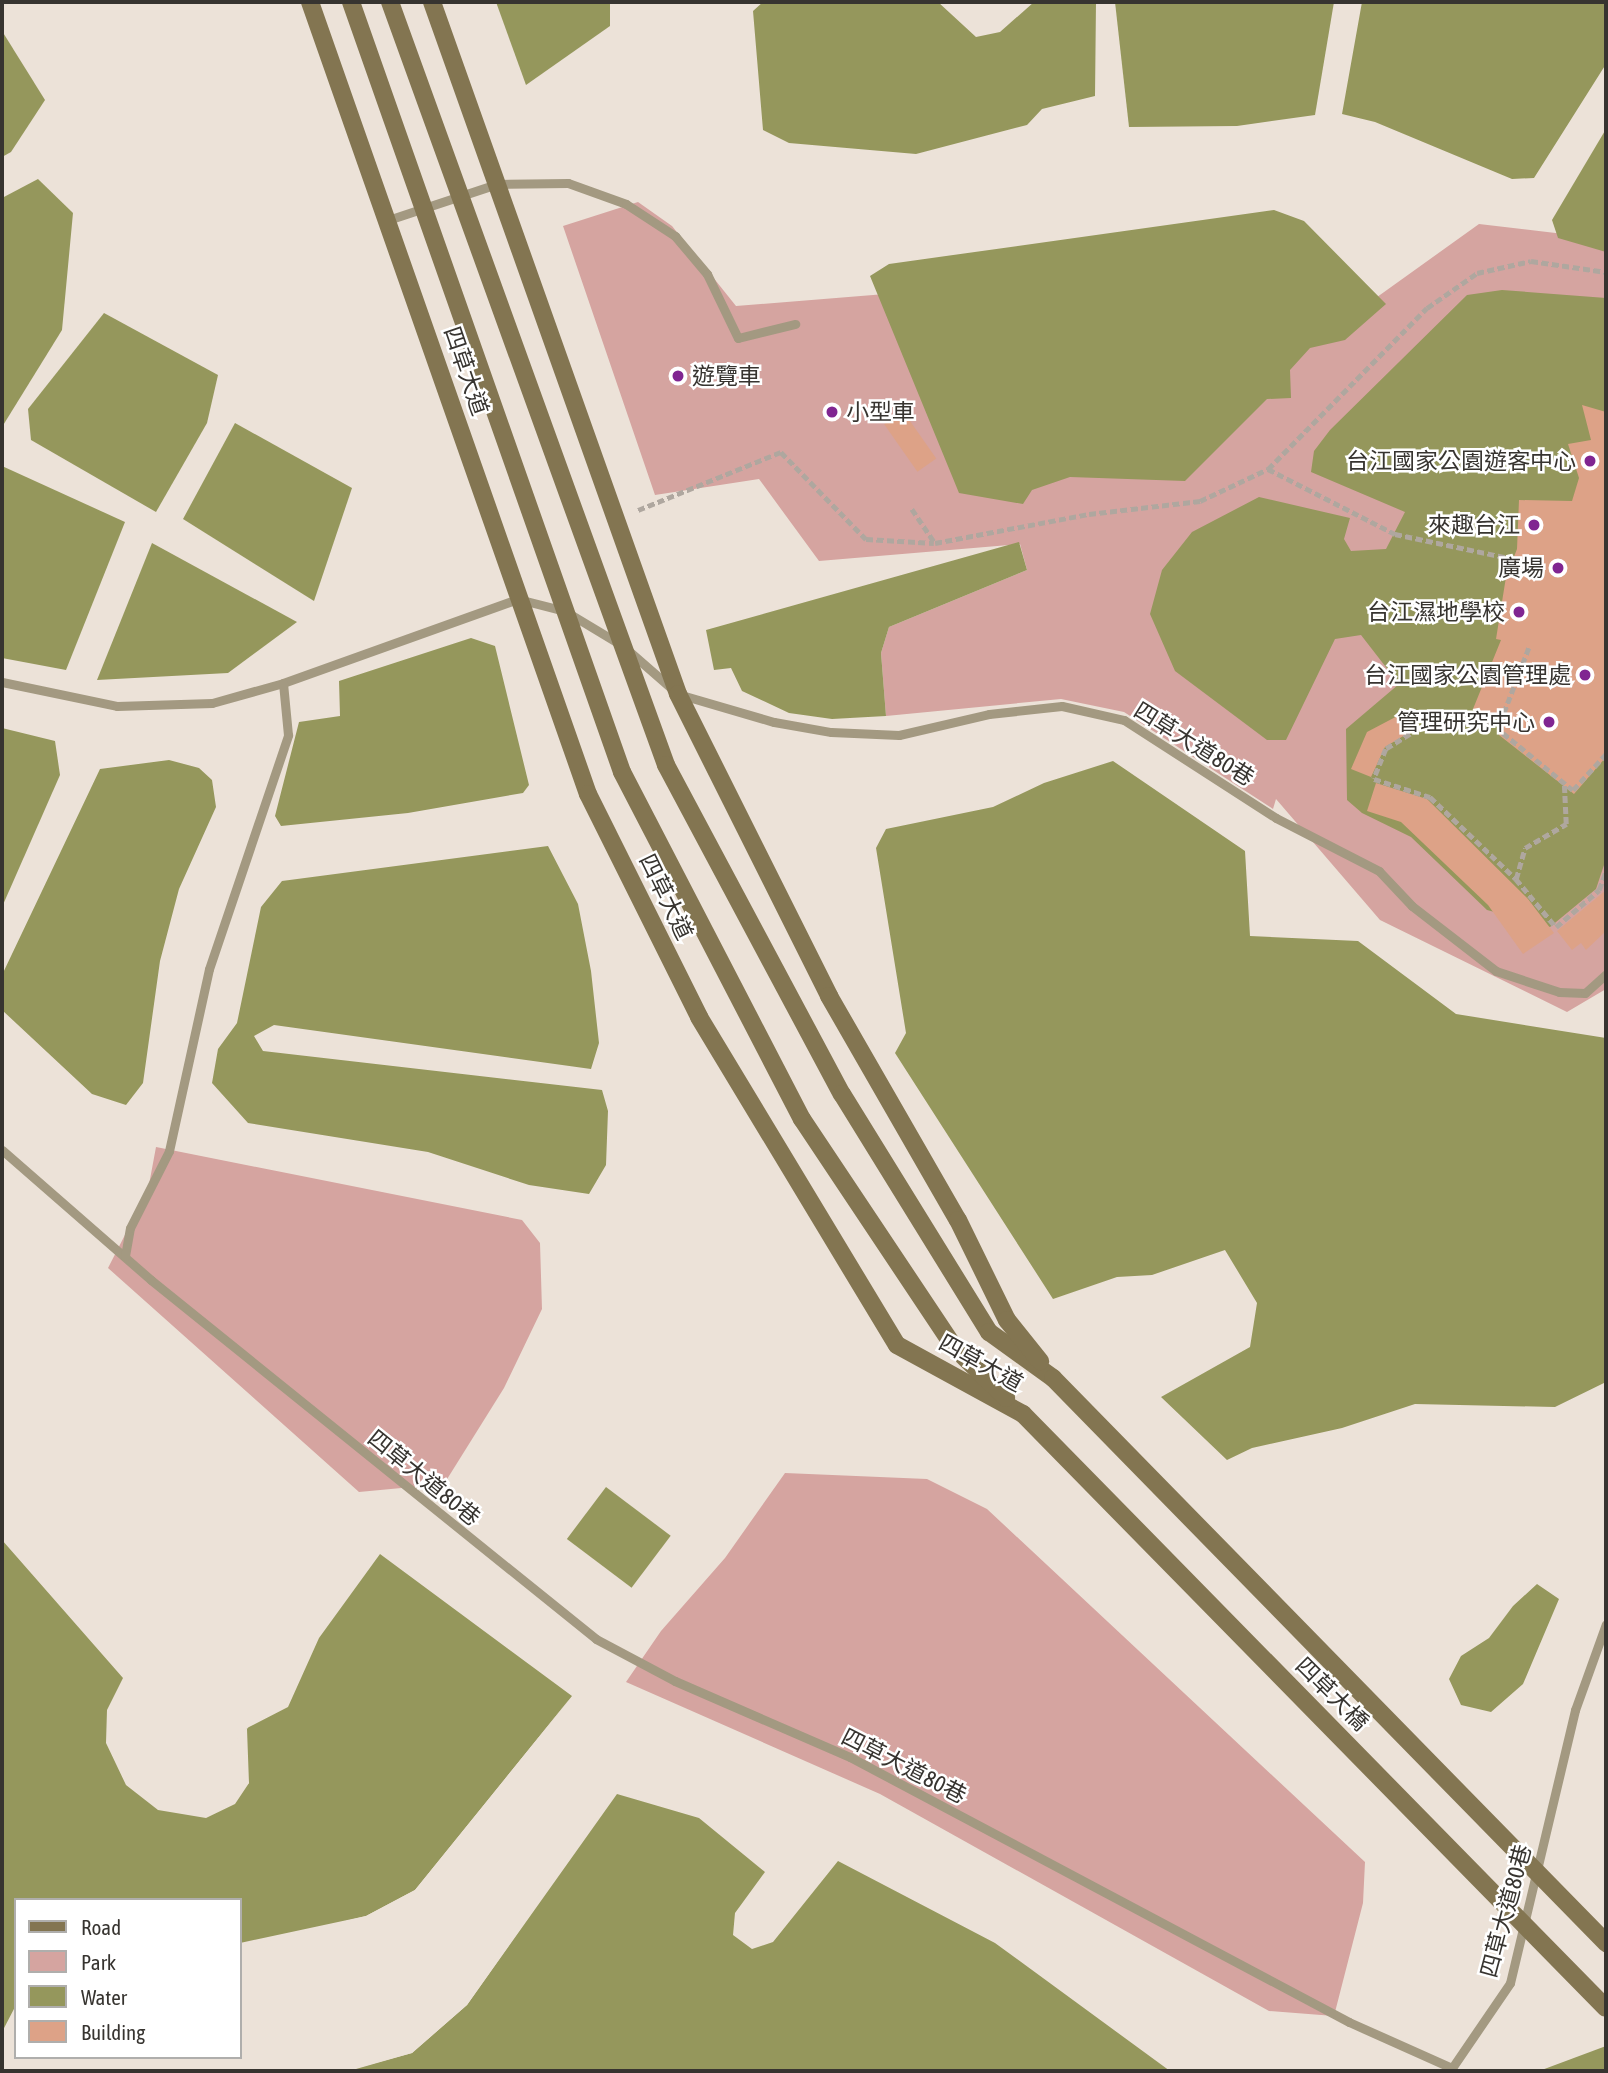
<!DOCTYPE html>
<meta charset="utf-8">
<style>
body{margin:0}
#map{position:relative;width:1608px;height:2073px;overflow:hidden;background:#ece2d8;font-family:"Asap Condensed","Noto Sans TC",sans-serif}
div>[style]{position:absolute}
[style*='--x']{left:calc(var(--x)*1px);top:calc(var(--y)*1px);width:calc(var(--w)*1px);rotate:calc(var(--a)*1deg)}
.green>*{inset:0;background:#d5a4a0}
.water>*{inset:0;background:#95975c;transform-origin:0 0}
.pier>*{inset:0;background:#ece2d8}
.building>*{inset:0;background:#dda287;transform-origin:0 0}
.path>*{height:4.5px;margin-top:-2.25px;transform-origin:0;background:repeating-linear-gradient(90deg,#afa79f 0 7px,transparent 0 10.5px)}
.lane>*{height:9px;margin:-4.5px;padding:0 4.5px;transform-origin:4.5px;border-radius:4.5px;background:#a39981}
.secondary>*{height:18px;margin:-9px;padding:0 9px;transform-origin:9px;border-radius:9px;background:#837551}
.secondary-bridge>*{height:18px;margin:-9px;padding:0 9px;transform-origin:9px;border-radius:9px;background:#837551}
.dots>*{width:19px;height:19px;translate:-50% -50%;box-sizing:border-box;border:4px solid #fff;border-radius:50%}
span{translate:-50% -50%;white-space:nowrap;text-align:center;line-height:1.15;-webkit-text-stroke:5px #fff;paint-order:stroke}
.street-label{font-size:23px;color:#373430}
.poi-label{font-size:23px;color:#373430}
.left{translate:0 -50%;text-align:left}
.right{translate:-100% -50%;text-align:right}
.frame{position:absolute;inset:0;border:4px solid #373430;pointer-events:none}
.legend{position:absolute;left:14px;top:1898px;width:228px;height:161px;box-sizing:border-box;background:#fff;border:2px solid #afaeac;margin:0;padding:9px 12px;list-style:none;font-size:21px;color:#373430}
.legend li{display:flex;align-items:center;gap:14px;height:35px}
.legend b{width:35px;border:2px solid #afaeac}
</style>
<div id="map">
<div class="green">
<div style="clip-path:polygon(638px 202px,672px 226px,736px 306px,1134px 274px,1366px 305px,1479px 224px,1606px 239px,1606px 989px,1567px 1012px,1380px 920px,1276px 799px,1273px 809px,1124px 712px,1061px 699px,886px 716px,881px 653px,889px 627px,1027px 570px,1020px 544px,819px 561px,759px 479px,655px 495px,563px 226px)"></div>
<div style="clip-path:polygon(156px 1147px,522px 1220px,540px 1243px,542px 1309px,504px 1388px,444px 1484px,359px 1492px,108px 1268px,148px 1190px)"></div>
<div style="clip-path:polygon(785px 1473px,927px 1479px,987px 1509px,1365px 1862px,1363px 1903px,1334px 2016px,1269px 2011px,880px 1794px,626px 1682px,661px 1631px,725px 1558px)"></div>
</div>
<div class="water">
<div style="clip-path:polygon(496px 2px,610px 2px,610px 26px,526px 85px)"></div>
<div style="clip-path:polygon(763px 2px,938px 2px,976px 37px,1000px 32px,1034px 2px,1096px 2px,1095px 96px,1042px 109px,1027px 125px,916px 154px,789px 143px,763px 130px,753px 11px)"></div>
<div style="clip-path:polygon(1115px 2px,1334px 2px,1315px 115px,1237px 126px,1129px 127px)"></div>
<div style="clip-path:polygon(1362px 2px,1606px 2px,1606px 64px,1534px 178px,1512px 179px,1375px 122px,1342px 114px)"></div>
<div style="clip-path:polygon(2px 31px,45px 100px,11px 152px,2px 157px)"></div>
<div style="clip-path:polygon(1606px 129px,1606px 252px,1558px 238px,1552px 220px)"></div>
<div style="clip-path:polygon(38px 179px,73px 213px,62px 330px,2px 427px,2px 198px)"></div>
<div style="clip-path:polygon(1274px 210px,1304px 221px,1386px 304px,1345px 340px,1310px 348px,1290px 370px,1291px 398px,1267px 399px,1185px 481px,1070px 477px,1032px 490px,1023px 504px,959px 493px,870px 276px,889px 264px)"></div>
<div style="clip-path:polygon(1502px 290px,1606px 298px,1606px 859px,1596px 889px,1550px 927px,1487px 910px,1411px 837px,1362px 813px,1347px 800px,1346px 729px,1399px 684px,1361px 635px,1335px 639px,1286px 740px,1267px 740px,1175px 671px,1150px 614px,1162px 570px,1192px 532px,1259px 497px,1350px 518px,1344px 539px,1351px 551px,1386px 549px,1405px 512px,1311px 472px,1314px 451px,1330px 430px,1467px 295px)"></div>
<div style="clip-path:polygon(104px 313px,218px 375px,207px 423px,156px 512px,31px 440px,28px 409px)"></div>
<div style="clip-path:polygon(235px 423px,352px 488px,314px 601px,183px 519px)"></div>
<div style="clip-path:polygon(2px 466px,125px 522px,66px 670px,2px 658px)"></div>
<div style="clip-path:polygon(1019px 542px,1027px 570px,889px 627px,881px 653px,886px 716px,832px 719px,789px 713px,742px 691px,731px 668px,714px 670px,706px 630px)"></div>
<div style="clip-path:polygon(152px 543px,297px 622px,228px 673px,97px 680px)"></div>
<div style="clip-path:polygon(471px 638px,495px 646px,529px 785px,523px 793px,408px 813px,281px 826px,275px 816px,299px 722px,340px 716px,339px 681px)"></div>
<div style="clip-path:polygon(2px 728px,55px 741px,60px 775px,2px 907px)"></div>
<div style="clip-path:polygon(169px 760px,199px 768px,212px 780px,216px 807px,179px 889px,160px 961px,143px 1083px,126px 1105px,92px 1094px,2px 1010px,2px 975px,100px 769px)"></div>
<div style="clip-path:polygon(1113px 761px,1245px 851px,1250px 936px,1358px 941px,1456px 1014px,1606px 1038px,1606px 1382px,1555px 1407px,1415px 1404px,1342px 1428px,1252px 1448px,1227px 1460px,1161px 1397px,1250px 1347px,1257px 1303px,1225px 1250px,1152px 1275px,1117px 1277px,1053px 1299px,895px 1053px,906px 1033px,876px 848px,886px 829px,993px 807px,1044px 783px)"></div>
<div style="clip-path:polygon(548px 846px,578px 904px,591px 971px,599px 1043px,591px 1069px,274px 1025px,254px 1036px,263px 1051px,602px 1090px,608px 1111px,606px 1165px,589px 1194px,529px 1185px,428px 1152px,248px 1123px,212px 1083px,218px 1049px,237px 1023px,261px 907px,282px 881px)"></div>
<div style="left:606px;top:1487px;width:81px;height:65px;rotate:37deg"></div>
<div style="clip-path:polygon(2px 1540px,123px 1678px,107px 1710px,106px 1743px,126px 1785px,158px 1810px,206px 1818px,235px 1804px,249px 1783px,233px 1749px,247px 1728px,288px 1707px,319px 1638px,380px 1554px,572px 1696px,415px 1890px,366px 1916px,240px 1943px,240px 1900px,16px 1900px,16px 2005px,2px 2032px)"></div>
<div style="clip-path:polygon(1537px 1584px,1559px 1599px,1523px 1684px,1491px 1712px,1461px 1705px,1449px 1679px,1461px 1656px,1489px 1638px,1513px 1606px)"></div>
<div style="clip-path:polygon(617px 1794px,699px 1818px,765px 1872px,735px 1913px,733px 1935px,752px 1949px,773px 1942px,838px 1861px,995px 1943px,1170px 2071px,349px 2071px,412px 2053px,467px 2005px)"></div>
<div style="clip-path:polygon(1606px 2046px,1606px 2071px,1539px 2071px)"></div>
</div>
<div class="pier">
<div style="clip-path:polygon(572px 1696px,417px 1892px,367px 1919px,240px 1947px,366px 1916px,415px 1890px)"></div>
<div style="clip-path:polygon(252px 1722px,247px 1729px,249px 1783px,240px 1791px,245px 1783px,229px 1748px)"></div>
<div style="clip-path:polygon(617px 1791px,467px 2005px,412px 2053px,346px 2071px,410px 2050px,464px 2002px)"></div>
</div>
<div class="building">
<div style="clip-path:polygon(1582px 405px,1606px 412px,1606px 757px,1574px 794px,1499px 735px,1498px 719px,1473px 709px,1501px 640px,1496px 639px,1506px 577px,1517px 549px,1519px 500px,1572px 501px,1579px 478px,1568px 444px,1591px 440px)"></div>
<div style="left:903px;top:411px;width:58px;height:23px;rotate:55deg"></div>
<div style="clip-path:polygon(1405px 712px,1415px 729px,1385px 747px,1371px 777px,1351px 769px,1367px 732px)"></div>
<div style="clip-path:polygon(1376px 783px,1427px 799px,1528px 899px,1554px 933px,1523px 954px,1488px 905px,1401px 822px,1367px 811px)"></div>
<div style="clip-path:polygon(1606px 890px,1606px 931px,1586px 950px,1581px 943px,1572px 950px,1557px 931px)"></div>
</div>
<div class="path">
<div style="--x:1268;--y:469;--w:226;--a:-45.4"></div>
<div style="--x:1427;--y:308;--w:61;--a:-35"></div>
<div style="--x:1477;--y:273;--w:55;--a:-12.5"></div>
<div style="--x:1531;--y:261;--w:76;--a:8.3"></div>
<div style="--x:912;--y:509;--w:41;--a:55.9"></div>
<div style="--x:935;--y:543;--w:157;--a:-10.7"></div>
<div style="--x:1089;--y:514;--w:112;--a:-6.7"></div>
<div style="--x:1200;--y:501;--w:75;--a:-25.2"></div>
<div style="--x:1268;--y:469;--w:143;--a:27.1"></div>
<div style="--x:1395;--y:534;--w:122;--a:11.9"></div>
<div style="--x:638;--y:510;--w:154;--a:-22.1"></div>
<div style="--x:781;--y:452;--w:122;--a:45.7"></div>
<div style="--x:866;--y:539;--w:68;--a:3.4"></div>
<div style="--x:1529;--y:648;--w:81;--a:110.9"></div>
<div style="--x:1500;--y:724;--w:9;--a:72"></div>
<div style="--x:1503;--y:733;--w:90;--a:39.2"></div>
<div style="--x:1573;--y:790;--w:49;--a:-47.5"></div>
<div style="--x:1500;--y:724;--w:72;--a:-179.2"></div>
<div style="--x:1428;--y:723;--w:49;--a:148.2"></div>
<div style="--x:1386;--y:749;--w:32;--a:112"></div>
<div style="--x:1374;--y:779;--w:59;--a:17.8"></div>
<div style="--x:1430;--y:797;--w:119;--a:43.6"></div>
<div style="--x:1516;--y:879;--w:62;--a:50.2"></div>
<div style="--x:1556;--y:927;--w:57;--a:-40.7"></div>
<div style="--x:1599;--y:890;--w:20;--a:-70"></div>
<div style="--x:1516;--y:879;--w:32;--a:-74"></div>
<div style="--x:1525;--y:848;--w:48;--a:-30.3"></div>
<div style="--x:1566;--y:824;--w:42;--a:-92.7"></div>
</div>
<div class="lane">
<div style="--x:388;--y:220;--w:115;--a:-18.3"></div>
<div style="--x:497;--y:184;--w:71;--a:-0.8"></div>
<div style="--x:568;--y:183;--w:62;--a:19.9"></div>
<div style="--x:626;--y:204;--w:59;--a:33.1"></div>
<div style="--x:675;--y:236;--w:50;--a:49.9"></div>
<div style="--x:707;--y:274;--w:71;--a:64.2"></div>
<div style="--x:738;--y:338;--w:59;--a:-13.8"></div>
<div style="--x:2;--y:682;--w:117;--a:11.8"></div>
<div style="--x:117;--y:706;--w:95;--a:-1.8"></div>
<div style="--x:212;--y:703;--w:74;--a:-15.7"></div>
<div style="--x:283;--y:683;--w:250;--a:-19.7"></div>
<div style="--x:518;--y:599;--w:49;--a:14.3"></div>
<div style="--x:565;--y:611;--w:68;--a:31.1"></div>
<div style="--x:623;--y:646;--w:73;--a:41.1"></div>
<div style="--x:678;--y:694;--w:100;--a:16.3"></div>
<div style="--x:774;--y:722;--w:58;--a:10"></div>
<div style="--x:831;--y:732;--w:68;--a:2.5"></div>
<div style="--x:899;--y:735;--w:92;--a:-13.1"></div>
<div style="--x:989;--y:714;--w:73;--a:-6.3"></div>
<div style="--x:1062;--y:706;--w:64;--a:12.7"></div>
<div style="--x:1124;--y:720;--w:181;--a:32.8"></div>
<div style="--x:1276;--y:818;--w:116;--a:27.2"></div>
<div style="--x:1379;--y:871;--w:48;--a:46.7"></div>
<div style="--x:1412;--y:906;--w:106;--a:37.7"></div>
<div style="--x:1496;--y:971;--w:66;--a:18.4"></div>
<div style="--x:1559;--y:992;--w:26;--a:2"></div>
<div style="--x:1585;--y:993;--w:28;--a:-42"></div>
<div style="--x:2;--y:1150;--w:198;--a:41.1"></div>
<div style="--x:151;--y:1280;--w:572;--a:38.89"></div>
<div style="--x:596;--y:1639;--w:89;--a:28"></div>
<div style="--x:675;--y:1681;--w:191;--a:23.5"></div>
<div style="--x:850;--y:1757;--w:565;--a:27.97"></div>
<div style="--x:1349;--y:2022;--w:113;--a:24.1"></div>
<div style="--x:1452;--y:2068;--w:103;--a:-55.7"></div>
<div style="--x:1510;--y:1983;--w:281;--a:-76.6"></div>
<div style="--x:1575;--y:1710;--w:91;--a:-70.2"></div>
<div style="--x:125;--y:1256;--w:28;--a:-80"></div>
<div style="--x:130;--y:1228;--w:86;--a:-63.1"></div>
<div style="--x:169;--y:1151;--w:186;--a:-77.6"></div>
<div style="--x:209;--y:969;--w:247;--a:-71.3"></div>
<div style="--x:288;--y:735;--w:52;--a:-95.5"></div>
</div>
<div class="secondary">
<div style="--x:310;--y:2;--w:839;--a:70.66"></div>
<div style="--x:588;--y:794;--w:249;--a:63.5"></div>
<div style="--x:699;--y:1017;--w:383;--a:58.9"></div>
<div style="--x:897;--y:1345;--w:144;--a:28.7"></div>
<div style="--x:351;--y:2;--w:816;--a:70.61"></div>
<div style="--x:622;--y:772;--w:391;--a:62.6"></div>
<div style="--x:802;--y:1119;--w:274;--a:56.3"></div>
<div style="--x:954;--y:1347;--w:73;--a:44.4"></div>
<div style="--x:390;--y:2;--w:811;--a:70.11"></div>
<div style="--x:666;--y:765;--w:373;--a:61.9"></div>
<div style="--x:842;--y:1094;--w:280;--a:58.3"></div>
<div style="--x:989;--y:1332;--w:79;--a:35.7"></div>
<div style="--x:432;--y:2;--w:734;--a:70.43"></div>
<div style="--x:678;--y:694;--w:338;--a:63.4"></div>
<div style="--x:829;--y:996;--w:258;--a:60.1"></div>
<div style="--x:958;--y:1220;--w:111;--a:63.9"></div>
<div style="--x:1007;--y:1320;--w:53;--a:51.2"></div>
</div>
<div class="secondary-bridge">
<div style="--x:1053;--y:1378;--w:791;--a:45.61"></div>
<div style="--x:1023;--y:1414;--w:832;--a:45.54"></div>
</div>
<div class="dots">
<div style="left:678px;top:376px;background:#802591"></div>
<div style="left:832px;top:412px;background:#802591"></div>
<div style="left:1590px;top:461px;background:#802591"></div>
<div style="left:1534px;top:525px;background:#802591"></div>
<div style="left:1558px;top:568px;background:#802591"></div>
<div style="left:1519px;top:612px;background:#802591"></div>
<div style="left:1585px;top:675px;background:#802591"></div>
<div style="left:1549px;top:722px;background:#802591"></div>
</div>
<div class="street-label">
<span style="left:466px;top:371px;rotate:71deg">四草大道</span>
<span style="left:1194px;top:744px;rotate:32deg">四草大道80巷</span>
<span style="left:666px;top:897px;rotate:64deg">四草大道</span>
<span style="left:981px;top:1363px;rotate:29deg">四草大道</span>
<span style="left:424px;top:1478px;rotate:39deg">四草大道80巷</span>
<span style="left:1332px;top:1694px;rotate:45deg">四草大橋</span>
<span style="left:904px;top:1766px;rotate:27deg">四草大道80巷</span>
<span style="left:1506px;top:1911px;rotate:-75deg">四草大道80巷</span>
</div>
<div class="poi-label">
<span class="left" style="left:692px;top:376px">遊覽車</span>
<span class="left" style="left:846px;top:412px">小型車</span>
<span class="right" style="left:1576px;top:461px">台江國家公園遊客中心</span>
<span class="right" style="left:1520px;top:525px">來趣台江</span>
<span class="right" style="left:1544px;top:568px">廣場</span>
<span class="right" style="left:1505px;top:612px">台江濕地學校</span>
<span class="right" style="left:1571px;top:675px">台江國家公園管理處</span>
<span class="right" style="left:1535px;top:722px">管理研究中心</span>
</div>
<div class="frame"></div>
<ul class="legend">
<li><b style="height:9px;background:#837551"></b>Road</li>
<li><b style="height:19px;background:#d5a4a0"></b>Park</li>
<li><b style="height:19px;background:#95975c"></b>Water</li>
<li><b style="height:19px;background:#dda287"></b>Building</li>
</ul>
</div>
